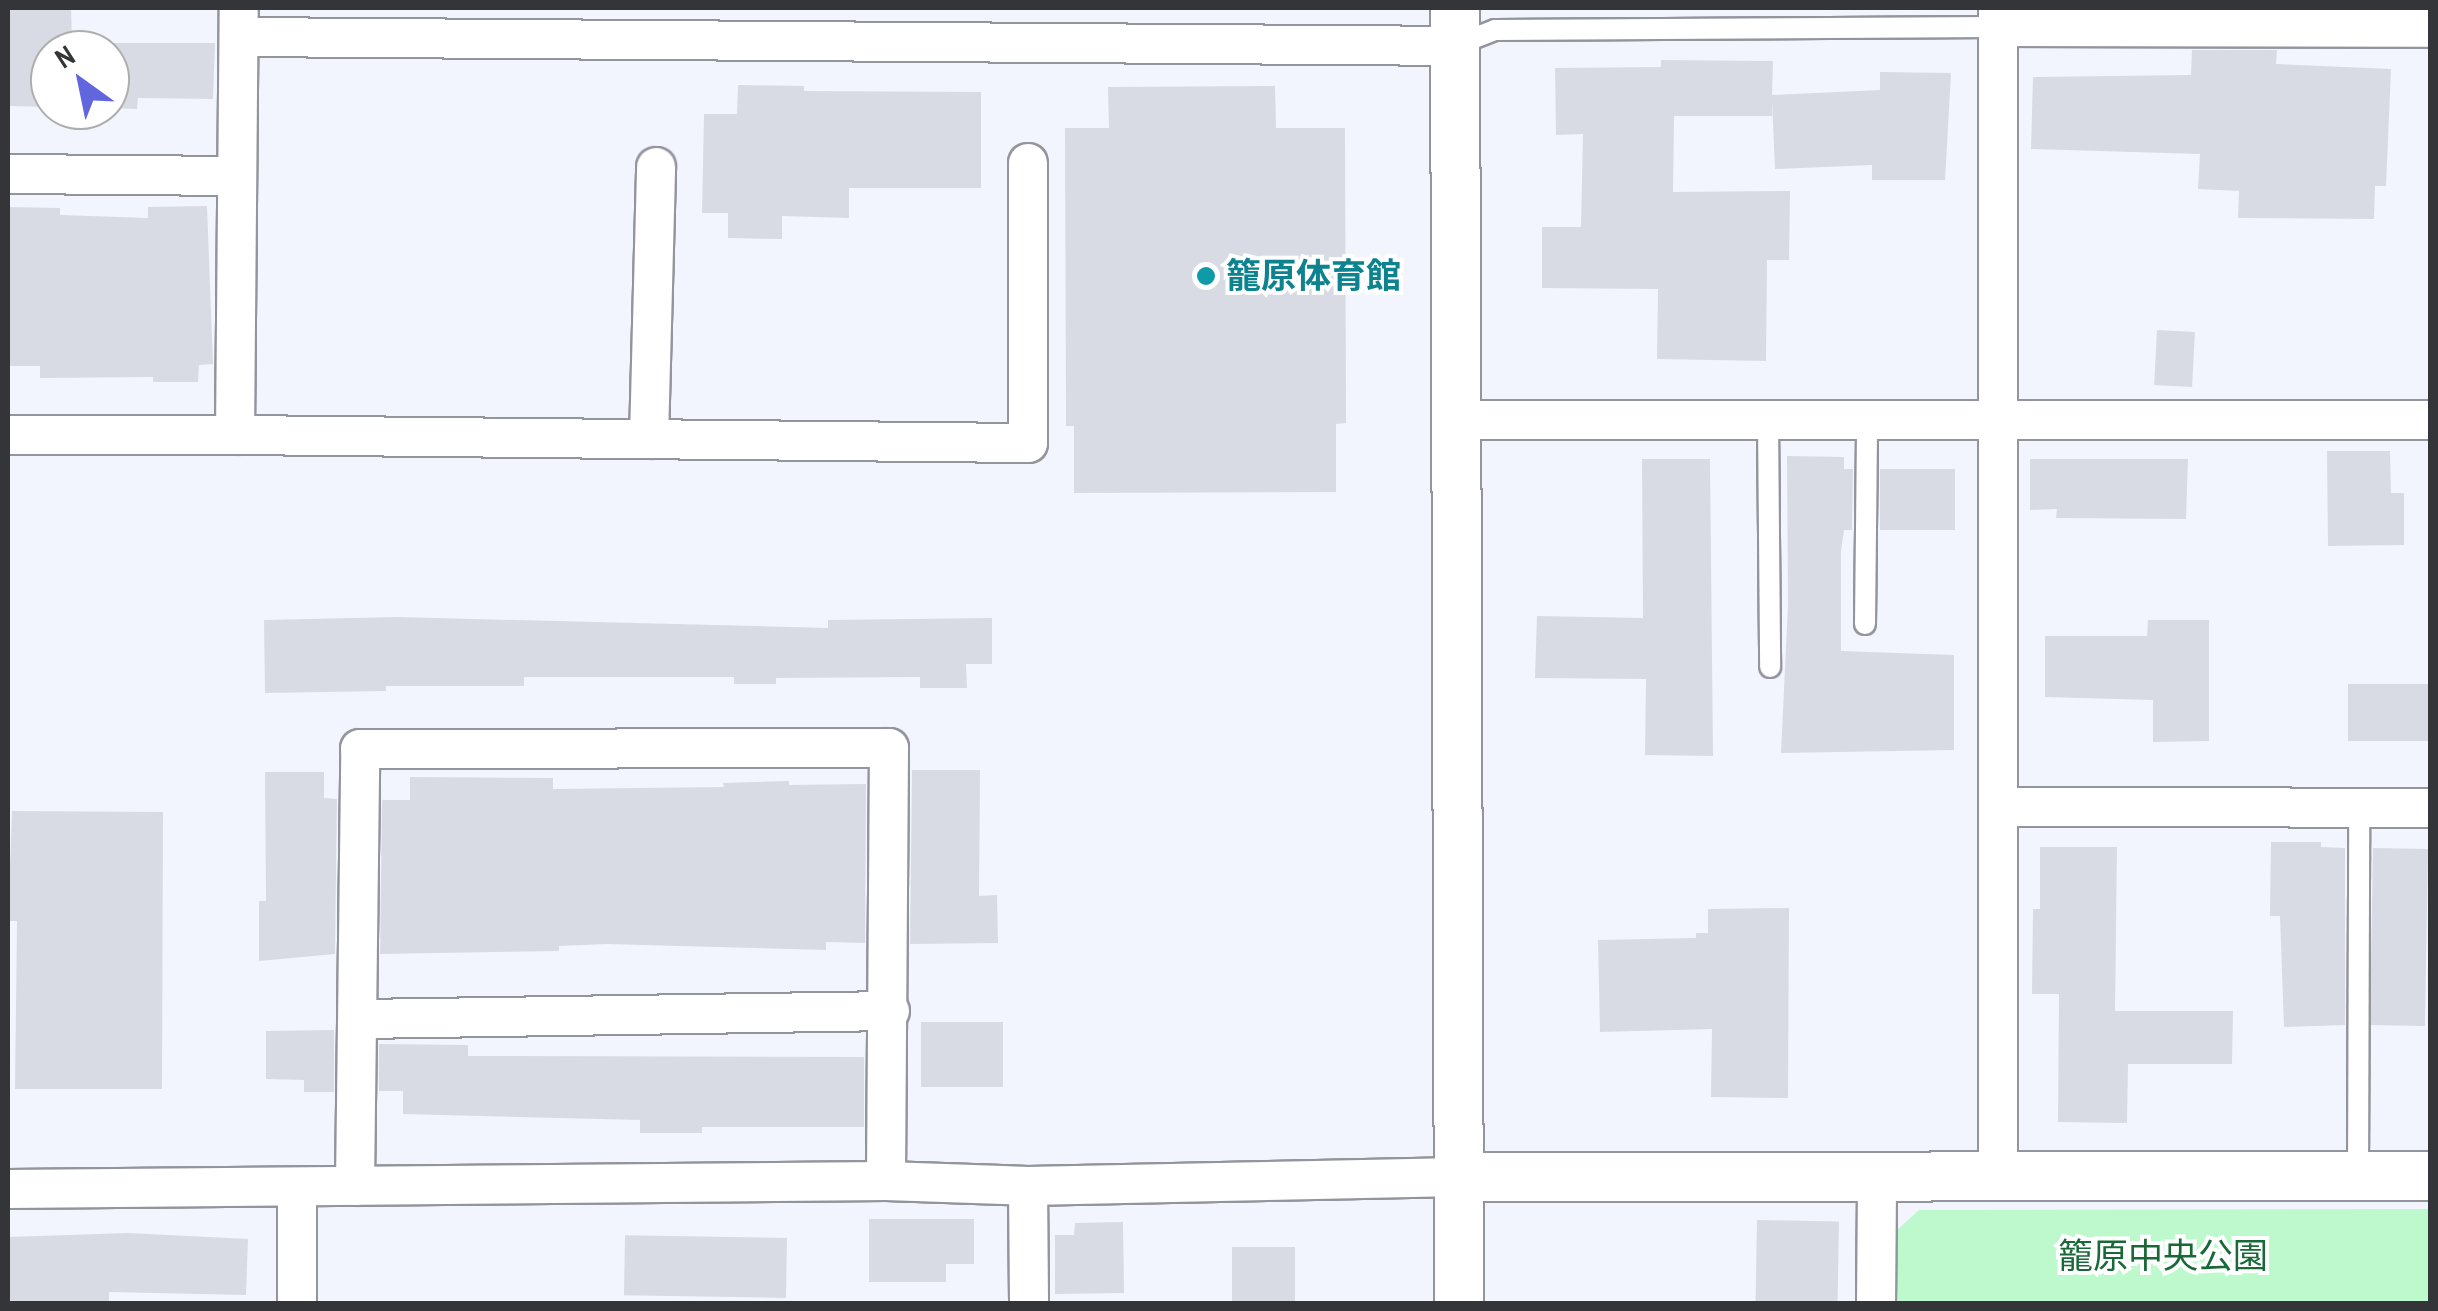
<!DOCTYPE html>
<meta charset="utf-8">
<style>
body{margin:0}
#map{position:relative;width:2438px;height:1311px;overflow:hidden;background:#f3f5fe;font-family:"Archivo Narrow","Noto Sans JP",sans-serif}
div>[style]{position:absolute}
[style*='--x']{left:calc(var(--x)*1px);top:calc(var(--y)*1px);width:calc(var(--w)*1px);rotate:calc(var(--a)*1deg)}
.green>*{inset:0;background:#bdf9cc}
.building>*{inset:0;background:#d8dbe3;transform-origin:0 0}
.roads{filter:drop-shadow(2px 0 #93959d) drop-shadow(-2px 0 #93959d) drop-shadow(0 2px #93959d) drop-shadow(0 -2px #93959d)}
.service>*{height:20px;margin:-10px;padding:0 10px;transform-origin:10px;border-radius:10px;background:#fff}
.minor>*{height:38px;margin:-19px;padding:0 19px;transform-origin:19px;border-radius:19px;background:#fff}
.tertiary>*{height:48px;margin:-24px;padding:0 24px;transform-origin:24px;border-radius:24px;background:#fff}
.dots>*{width:28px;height:28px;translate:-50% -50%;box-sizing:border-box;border:5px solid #fff;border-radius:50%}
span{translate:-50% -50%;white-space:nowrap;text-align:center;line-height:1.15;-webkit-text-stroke:8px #fff;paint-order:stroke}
.culture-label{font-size:35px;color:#0d838f;font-weight:700}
.left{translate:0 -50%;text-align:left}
.park-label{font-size:35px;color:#196838}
.frame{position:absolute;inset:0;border:10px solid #343538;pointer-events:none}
.north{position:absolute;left:30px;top:30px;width:100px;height:100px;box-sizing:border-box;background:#fff;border:2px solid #aeaeaf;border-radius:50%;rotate:327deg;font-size:28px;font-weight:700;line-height:40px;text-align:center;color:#343538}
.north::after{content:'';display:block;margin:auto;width:35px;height:45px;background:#6266de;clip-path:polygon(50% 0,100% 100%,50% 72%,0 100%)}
</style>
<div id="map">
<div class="green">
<div style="clip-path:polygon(2430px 1209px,2430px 1303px,1896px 1303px,1896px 1231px,1919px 1210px)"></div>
</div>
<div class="building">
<div style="clip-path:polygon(8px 8px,71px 8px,72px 43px,215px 43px,213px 99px,138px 98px,137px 109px,110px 108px,110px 50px,50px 50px,50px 107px,8px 106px)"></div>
<div style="clip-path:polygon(2192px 50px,2277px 50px,2276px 64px,2391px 69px,2386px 186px,2375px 186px,2374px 219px,2238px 218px,2239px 191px,2198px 189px,2200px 154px,2031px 149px,2033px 77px,2191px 75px)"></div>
<div style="clip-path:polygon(1661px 60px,1773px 61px,1772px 95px,1880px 90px,1880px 72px,1951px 73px,1945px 180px,1872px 180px,1872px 165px,1775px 169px,1772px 101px,1772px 116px,1674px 116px,1673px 192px,1790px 191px,1789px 260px,1767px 260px,1766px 361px,1657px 359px,1658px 289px,1542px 288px,1542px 227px,1581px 227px,1583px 134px,1556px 135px,1555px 68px,1661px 67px)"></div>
<div style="clip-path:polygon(738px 85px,804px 86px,804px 91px,981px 92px,981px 188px,849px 188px,849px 218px,782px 216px,782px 239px,728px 238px,728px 213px,702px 213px,704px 114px,737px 114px)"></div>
<div style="clip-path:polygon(1275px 86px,1276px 128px,1345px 128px,1346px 423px,1336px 424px,1336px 492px,1074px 493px,1074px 426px,1066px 426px,1065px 128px,1109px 128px,1108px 87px)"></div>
<div style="clip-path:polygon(207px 206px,213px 364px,199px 365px,198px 382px,153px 382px,153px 377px,40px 378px,40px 366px,8px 366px,8px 207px,60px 208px,60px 215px,148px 218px,148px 207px)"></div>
<div style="left:2157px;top:330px;width:38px;height:55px;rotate:3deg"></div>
<div style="clip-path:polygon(2327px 451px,2390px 451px,2391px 493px,2404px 493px,2404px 545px,2328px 546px)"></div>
<div style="clip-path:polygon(1787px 456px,1844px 457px,1844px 469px,1853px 469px,1852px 530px,1844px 530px,1841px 551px,1841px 651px,1954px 655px,1954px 750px,1781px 753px,1788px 605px)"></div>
<div style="clip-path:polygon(1642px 459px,1710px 459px,1713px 756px,1645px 755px,1646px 679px,1535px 678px,1537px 616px,1643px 618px)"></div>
<div style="clip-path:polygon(2030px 459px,2188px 459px,2186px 519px,2056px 518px,2057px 509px,2030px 510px)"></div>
<div style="left:1880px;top:469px;width:75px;height:61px"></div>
<div style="clip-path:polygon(397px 617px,828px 628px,828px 620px,992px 618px,992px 664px,966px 664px,967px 688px,920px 688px,920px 677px,776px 678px,776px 684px,734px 684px,734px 677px,524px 677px,524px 686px,386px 686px,386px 691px,265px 693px,264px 620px)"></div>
<div style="clip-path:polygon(2148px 620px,2209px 620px,2209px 741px,2153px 742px,2153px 700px,2045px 697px,2045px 636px,2147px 636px)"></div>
<div style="left:2348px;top:684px;width:82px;height:57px"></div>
<div style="clip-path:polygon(912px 770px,980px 770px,979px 896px,997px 895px,998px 943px,910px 944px)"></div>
<div style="clip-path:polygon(265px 772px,324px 772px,324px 798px,337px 799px,335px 954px,259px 961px,259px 901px,266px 901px)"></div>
<div style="clip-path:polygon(410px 777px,553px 778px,553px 789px,724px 787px,723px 783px,789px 781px,789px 785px,866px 784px,865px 943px,826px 942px,826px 950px,606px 944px,559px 946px,559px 951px,380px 954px,382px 800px,410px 800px)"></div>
<div style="clip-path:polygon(12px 811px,163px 812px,162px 1089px,15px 1089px,17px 921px,8px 921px)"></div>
<div style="clip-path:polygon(2271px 842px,2321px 842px,2321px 847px,2345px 848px,2345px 1025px,2284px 1027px,2280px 916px,2270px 916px)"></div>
<div style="clip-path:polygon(2040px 847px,2117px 847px,2115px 1011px,2233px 1011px,2232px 1064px,2128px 1064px,2127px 1123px,2058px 1122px,2059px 994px,2032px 994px,2033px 909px,2040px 909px)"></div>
<div style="left:2373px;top:848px;width:55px;height:177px;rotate:1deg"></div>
<div style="clip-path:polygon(1789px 908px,1788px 1098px,1711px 1097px,1712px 1029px,1600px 1032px,1598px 940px,1696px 938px,1696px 933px,1708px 933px,1708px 909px)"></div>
<div style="left:921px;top:1022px;width:82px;height:65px"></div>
<div style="clip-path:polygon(334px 1030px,334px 1092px,304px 1092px,304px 1080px,266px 1079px,266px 1031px)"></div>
<div style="clip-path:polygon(379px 1044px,468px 1045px,468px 1056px,864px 1057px,864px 1127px,702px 1127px,702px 1133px,640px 1133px,640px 1120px,403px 1114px,403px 1091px,379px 1091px)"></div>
<div style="clip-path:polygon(869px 1219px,974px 1219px,974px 1264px,946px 1264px,946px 1282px,869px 1282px)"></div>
<div style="left:1757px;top:1220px;width:82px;height:84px;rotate:1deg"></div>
<div style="clip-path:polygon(1123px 1222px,1124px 1293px,1055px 1294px,1055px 1235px,1074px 1235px,1075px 1223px)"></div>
<div style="clip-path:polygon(128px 1233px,248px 1239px,246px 1295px,109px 1292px,109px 1304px,8px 1304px,8px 1237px)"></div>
<div style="left:787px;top:1238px;width:60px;height:162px;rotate:91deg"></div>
<div style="left:1232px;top:1247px;width:63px;height:55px"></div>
</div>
<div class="roads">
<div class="service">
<div style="--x:1454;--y:46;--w:44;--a:-21.3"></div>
<div style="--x:1495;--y:30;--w:503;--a:-0.34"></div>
<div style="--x:1768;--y:420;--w:247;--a:89.5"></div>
<div style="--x:1865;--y:624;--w:205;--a:-89.4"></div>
<div style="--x:2358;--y:1176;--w:368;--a:-89.8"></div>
</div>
<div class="minor">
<div style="--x:1998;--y:27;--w:432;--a:0.1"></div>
<div style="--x:239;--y:37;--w:1215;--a:0.42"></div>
<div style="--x:8;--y:174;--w:228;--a:0.5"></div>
<div style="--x:1457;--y:420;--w:973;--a:0"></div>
<div style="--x:8;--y:435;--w:227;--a:0"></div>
<div style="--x:235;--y:435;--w:427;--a:-89.5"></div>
<div style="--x:235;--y:435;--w:793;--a:0.58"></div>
<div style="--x:1028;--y:443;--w:280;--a:-90"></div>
<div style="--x:649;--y:439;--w:272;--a:-88.5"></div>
<div style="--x:1998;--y:807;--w:432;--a:0.1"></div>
<div style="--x:360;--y:1019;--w:530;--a:-0.86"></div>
<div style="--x:1998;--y:1178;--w:1170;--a:-90"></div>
<div style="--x:355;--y:1186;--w:437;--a:-89.3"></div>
<div style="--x:360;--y:749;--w:529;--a:-0.11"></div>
<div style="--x:889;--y:748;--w:433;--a:90.4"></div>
<div style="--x:1028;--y:1186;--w:118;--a:89.5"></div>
<div style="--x:8;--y:1189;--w:878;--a:-0.52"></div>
<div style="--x:886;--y:1181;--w:142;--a:2"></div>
<div style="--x:1028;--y:1186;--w:431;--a:-1.2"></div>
<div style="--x:297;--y:1304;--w:116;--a:-90"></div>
<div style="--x:1876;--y:1304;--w:126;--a:-89.5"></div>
</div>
<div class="tertiary">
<div style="--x:1455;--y:8;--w:1296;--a:89.82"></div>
<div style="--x:1459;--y:1177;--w:971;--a:-0.06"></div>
</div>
</div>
<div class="dots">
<div style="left:1206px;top:276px;background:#0f9aa8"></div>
</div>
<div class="culture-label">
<span class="left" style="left:1226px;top:276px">籠原体育館</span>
</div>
<div class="park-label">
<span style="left:2163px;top:1256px">籠原中央公園</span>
</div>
<div class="frame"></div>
<div class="north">N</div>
</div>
